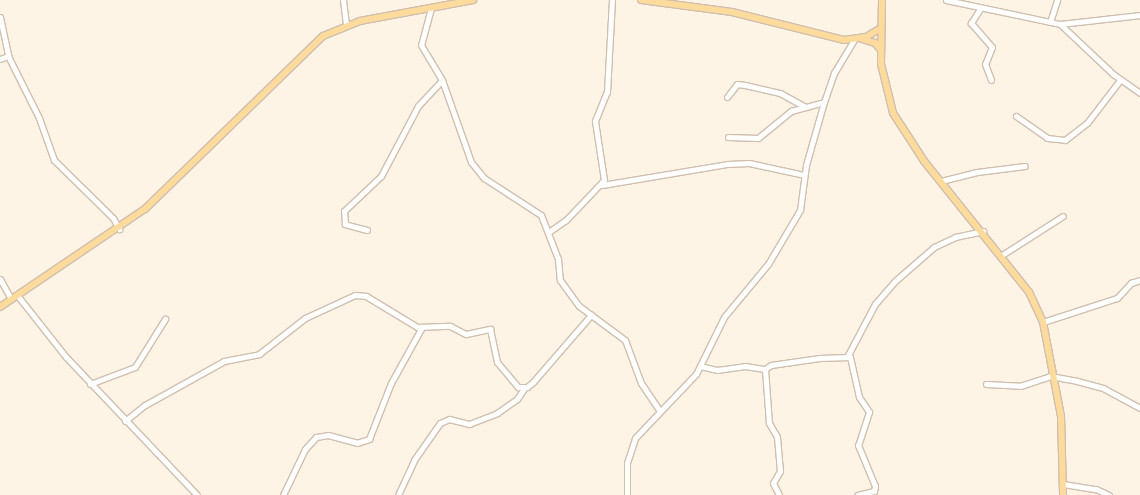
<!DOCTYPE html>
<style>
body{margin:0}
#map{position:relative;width:1140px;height:495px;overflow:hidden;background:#fdf4e6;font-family:"PT Sans",sans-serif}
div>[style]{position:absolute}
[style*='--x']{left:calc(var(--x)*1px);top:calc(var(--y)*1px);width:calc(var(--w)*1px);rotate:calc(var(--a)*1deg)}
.roads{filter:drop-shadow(1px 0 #d1bfae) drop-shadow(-1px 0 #d1bfae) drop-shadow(0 1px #d1bfae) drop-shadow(0 -1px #d1bfae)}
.minor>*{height:5px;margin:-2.5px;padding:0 2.5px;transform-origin:2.5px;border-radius:2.5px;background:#fff}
.major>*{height:6px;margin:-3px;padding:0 3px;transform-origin:3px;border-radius:3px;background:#fcdb9d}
span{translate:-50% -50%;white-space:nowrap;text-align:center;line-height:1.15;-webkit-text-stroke:3.5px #fff8ec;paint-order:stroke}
</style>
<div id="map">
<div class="roads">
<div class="minor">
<div style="--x:343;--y:0;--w:26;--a:83"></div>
<div style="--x:946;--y:0;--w:116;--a:11.9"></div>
<div style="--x:1060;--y:24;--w:73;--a:43.3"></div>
<div style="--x:1113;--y:74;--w:33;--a:35"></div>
<div style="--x:431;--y:8;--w:38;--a:105"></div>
<div style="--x:421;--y:45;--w:41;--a:59"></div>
<div style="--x:442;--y:80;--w:87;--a:70.5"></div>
<div style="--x:471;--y:162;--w:21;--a:51"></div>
<div style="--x:484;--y:178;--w:68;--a:33"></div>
<div style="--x:541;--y:215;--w:47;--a:68.9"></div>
<div style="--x:558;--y:259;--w:21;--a:85"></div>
<div style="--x:560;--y:280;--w:32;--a:54"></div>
<div style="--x:579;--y:306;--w:57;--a:36.5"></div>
<div style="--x:625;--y:340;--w:46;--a:69.6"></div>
<div style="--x:641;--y:383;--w:32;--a:56"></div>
<div style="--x:980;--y:9;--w:17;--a:123"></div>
<div style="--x:971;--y:23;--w:32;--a:49"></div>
<div style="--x:992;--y:47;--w:18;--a:112"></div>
<div style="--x:985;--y:64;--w:17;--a:69"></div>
<div style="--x:0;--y:17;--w:40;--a:78"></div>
<div style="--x:8;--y:56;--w:69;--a:63.4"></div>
<div style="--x:39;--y:118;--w:45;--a:70.3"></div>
<div style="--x:54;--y:160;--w:83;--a:44.5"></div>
<div style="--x:113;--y:218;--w:13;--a:61"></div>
<div style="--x:1050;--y:22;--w:23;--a:-72"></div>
<div style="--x:1060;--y:24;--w:81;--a:-6.4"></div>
<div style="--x:0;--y:59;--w:9;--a:-21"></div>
<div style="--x:727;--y:97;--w:16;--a:-52"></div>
<div style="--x:737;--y:84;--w:8;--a:7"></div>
<div style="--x:745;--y:85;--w:36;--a:13"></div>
<div style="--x:780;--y:93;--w:29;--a:29"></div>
<div style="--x:1016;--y:116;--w:38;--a:35"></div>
<div style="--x:1047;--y:138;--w:18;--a:6"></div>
<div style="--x:1065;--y:140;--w:28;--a:-38"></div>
<div style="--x:1087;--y:123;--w:54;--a:-52.5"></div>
<div style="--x:728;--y:137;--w:30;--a:2"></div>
<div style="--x:758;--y:138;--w:43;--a:-39.3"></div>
<div style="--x:791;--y:111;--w:34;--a:-15"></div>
<div style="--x:941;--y:181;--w:37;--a:-14"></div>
<div style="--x:977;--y:172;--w:48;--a:-7.1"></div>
<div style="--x:602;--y:185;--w:128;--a:-9.5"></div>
<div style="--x:728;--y:164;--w:21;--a:-3"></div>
<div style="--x:749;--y:163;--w:56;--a:12.3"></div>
<div style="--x:367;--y:230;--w:23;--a:-165"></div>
<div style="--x:345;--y:224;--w:13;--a:-94"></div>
<div style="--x:344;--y:211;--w:51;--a:-43.4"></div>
<div style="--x:381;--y:176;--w:79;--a:-62.1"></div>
<div style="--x:418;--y:106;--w:35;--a:-47"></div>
<div style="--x:550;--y:231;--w:19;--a:-35"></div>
<div style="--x:566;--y:220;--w:55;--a:-46.5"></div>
<div style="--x:604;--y:180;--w:60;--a:-98.7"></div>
<div style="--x:595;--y:121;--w:31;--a:-68"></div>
<div style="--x:607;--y:92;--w:92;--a:-86.9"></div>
<div style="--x:1002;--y:255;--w:72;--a:-32.6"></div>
<div style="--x:0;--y:279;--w:23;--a:61"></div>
<div style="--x:17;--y:295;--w:79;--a:51.7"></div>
<div style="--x:66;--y:357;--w:190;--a:46.5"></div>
<div style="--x:1043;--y:322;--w:78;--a:-18"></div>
<div style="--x:1117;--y:298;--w:21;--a:-47"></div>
<div style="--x:1131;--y:283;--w:9;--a:-18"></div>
<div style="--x:848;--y:355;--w:58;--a:-62.1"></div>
<div style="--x:875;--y:304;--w:30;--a:-49"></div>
<div style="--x:895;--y:281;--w:52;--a:-41.1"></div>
<div style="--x:934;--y:247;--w:23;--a:-25"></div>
<div style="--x:955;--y:237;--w:29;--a:-12"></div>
<div style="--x:700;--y:366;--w:17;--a:13"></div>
<div style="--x:717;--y:370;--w:28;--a:-8"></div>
<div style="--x:745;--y:366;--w:20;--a:9"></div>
<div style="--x:765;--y:369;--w:54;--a:85.8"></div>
<div style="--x:769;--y:423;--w:16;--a:60"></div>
<div style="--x:777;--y:437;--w:34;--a:85"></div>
<div style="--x:780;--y:471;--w:14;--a:120"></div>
<div style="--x:773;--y:483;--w:13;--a:63"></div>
<div style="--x:765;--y:369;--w:7;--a:-34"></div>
<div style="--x:771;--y:365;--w:49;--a:-8.3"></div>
<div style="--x:819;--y:358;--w:31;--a:-2"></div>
<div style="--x:850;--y:357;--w:41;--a:77.3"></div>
<div style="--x:859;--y:397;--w:18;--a:56"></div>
<div style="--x:869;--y:412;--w:35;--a:108"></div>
<div style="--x:858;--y:445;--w:44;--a:67.5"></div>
<div style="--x:875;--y:486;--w:5;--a:101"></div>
<div style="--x:874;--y:491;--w:17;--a:167"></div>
<div style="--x:90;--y:384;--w:48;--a:-20.7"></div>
<div style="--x:135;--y:367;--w:57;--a:-58"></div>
<div style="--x:986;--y:384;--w:34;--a:3"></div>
<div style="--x:1020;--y:386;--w:32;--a:-18"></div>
<div style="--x:1050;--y:376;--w:27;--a:10"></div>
<div style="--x:1077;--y:381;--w:27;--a:15"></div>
<div style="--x:1103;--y:388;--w:42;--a:28.4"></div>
<div style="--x:125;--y:421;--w:26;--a:-39"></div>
<div style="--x:145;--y:405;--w:90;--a:-29.1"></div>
<div style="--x:224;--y:361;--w:36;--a:-11"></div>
<div style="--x:259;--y:354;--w:58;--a:-38"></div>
<div style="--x:305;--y:318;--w:55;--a:-24.7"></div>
<div style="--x:355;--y:295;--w:11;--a:5"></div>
<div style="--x:366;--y:296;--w:60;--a:31.3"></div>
<div style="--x:417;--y:327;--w:33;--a:-2"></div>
<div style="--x:450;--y:326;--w:18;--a:27"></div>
<div style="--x:466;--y:334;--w:25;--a:-12"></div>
<div style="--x:490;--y:329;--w:34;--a:78"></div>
<div style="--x:497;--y:362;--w:33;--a:50"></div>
<div style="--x:518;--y:387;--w:9;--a:0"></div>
<div style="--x:527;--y:387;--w:8;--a:-40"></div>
<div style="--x:533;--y:382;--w:89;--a:-49.1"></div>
<div style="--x:1063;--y:484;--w:33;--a:9"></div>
<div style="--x:1096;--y:489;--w:14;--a:25"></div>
<div style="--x:283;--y:495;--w:51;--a:-64.4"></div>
<div style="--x:305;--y:449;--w:16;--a:-47"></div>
<div style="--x:316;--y:437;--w:12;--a:-9"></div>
<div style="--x:328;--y:435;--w:30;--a:15"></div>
<div style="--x:357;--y:443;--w:13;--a:-18"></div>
<div style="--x:369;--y:439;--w:60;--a:-68.6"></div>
<div style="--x:391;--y:383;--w:64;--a:-61"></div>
<div style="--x:398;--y:495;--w:38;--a:-65"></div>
<div style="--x:414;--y:460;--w:45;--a:-54.9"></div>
<div style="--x:440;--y:423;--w:10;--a:-24"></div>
<div style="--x:449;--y:419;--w:21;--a:14"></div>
<div style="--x:469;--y:424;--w:30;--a:-21"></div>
<div style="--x:497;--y:413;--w:24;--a:-35"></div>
<div style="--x:517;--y:399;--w:14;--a:-56"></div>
<div style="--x:627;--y:495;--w:32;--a:-90"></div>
<div style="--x:627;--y:463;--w:26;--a:-72"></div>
<div style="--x:635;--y:438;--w:88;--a:-46.4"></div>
<div style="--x:696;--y:374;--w:64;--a:-63.8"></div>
<div style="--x:724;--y:317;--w:69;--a:-50.3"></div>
<div style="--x:768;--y:264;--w:63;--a:-59.3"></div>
<div style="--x:800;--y:210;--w:45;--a:-82.4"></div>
<div style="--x:806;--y:165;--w:66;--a:-74.1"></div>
<div style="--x:824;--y:102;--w:31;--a:-71"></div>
<div style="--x:834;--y:73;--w:39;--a:-59"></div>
</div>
<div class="major">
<div style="--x:641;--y:0;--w:92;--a:7.5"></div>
<div style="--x:732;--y:12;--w:115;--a:14"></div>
<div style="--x:844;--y:40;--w:22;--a:-8"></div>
<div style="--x:866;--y:37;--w:17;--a:-31"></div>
<div style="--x:882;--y:0;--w:64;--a:90.9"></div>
<div style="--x:881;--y:64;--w:50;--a:76.2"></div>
<div style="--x:893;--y:113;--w:57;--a:57.1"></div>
<div style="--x:924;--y:161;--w:168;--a:51.3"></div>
<div style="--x:1029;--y:292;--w:33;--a:65"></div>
<div style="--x:1043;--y:322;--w:96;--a:79.2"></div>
<div style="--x:1061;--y:416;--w:79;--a:88.5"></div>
<div style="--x:862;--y:39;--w:14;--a:17"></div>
<div style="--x:875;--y:43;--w:9;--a:49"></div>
<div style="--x:0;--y:307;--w:175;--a:-34.1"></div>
<div style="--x:145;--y:209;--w:248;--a:-44.2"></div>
<div style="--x:323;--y:36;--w:40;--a:-22"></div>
<div style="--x:360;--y:21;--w:115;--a:-10.5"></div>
</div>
</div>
</div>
